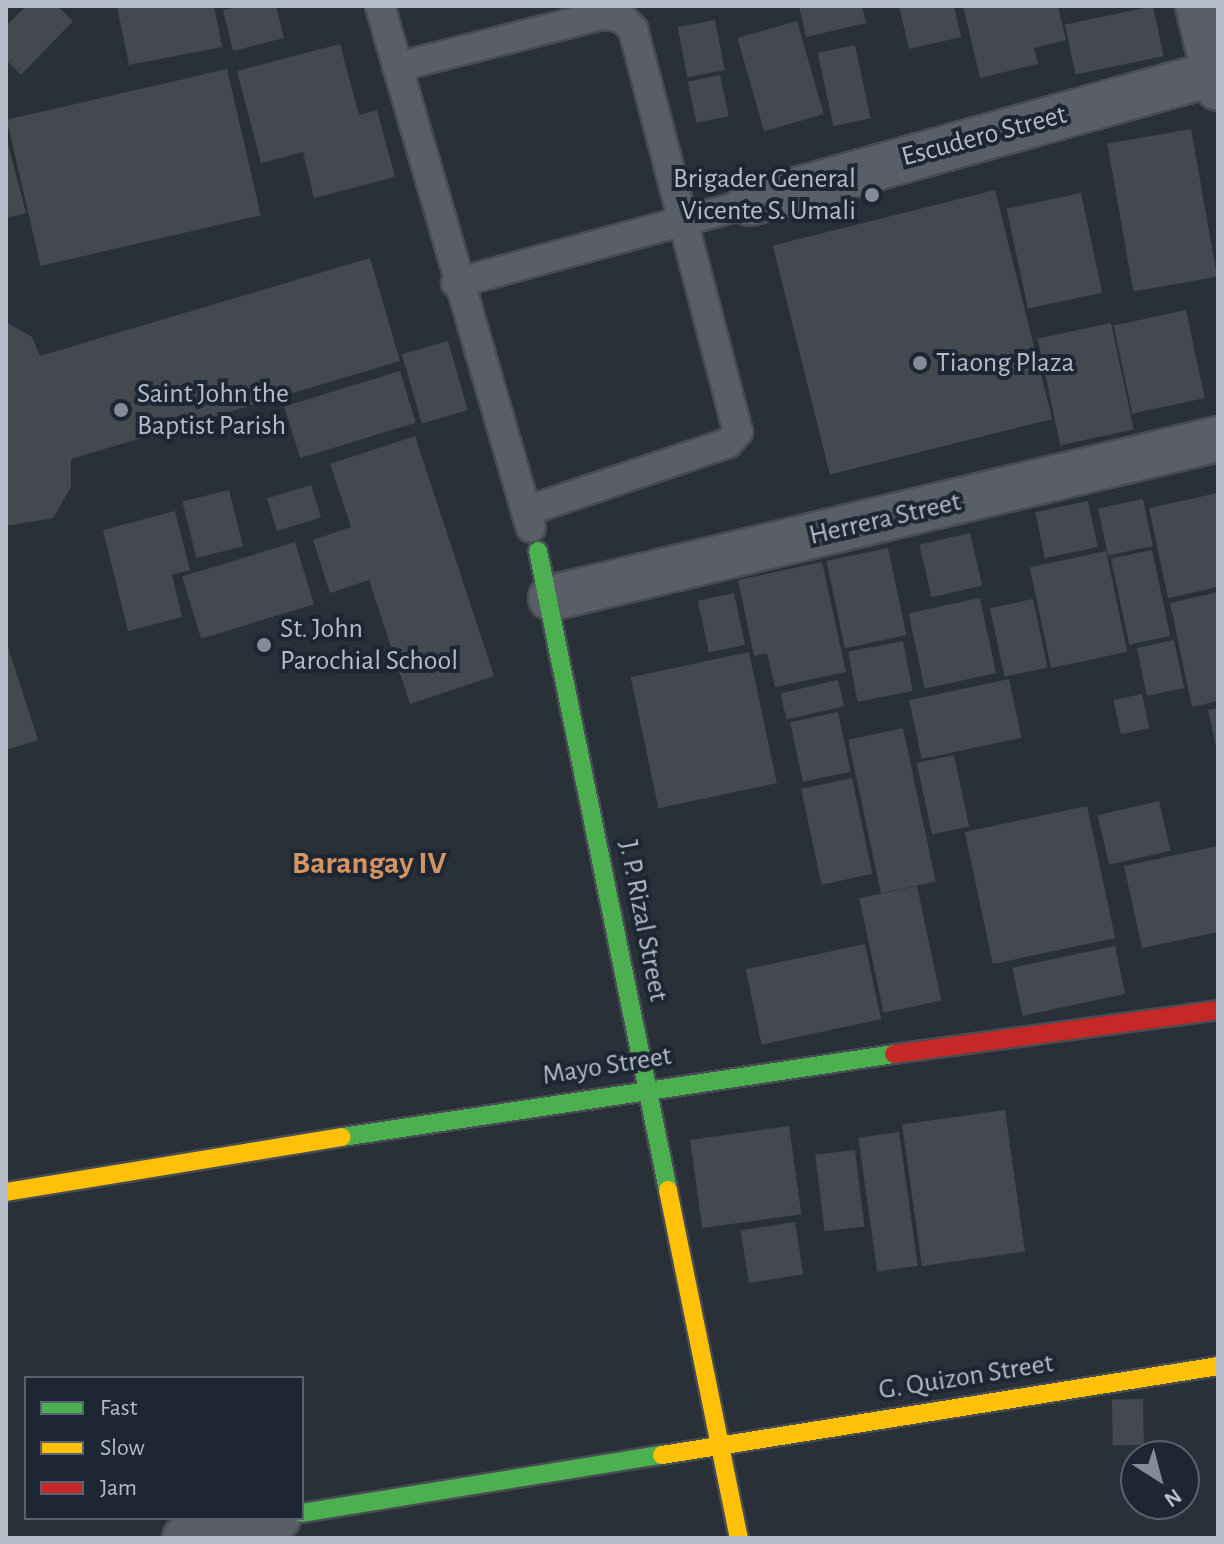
<!DOCTYPE html>
<style>
body{margin:0}
#map{position:relative;width:1224px;height:1544px;overflow:hidden;background:#2a3038;font-family:"Alegreya Sans",sans-serif}
div>[style]{position:absolute}
[style*='--x']{left:calc(var(--x)*1px);top:calc(var(--y)*1px);width:calc(var(--w)*1px);rotate:calc(var(--a)*1deg)}
.building>*{inset:0;background:#444950;transform-origin:0 0}
.roads{filter:drop-shadow(2px 0 #484c53) drop-shadow(-2px 0 #484c53) drop-shadow(0 2px #484c53) drop-shadow(0 -2px #484c53)}
.lane>*{height:28px;margin:-14px;padding:0 14px;transform-origin:14px;border-radius:14px;background:#5a5e66}
.street>*{height:44px;margin:-22px;padding:0 22px;transform-origin:22px;border-radius:22px;background:#5a5e66}
.fast>*{height:18px;margin:-9px;padding:0 9px;transform-origin:9px;border-radius:9px;background:#4caf50}
.slow>*{height:18px;margin:-9px;padding:0 9px;transform-origin:9px;border-radius:9px;background:#ffc107}
.jam>*{height:18px;margin:-9px;padding:0 9px;transform-origin:9px;border-radius:9px;background:#c62828}
.dots>*{width:22px;height:22px;translate:-50% -50%;box-sizing:border-box;border:4px solid #1d2633;border-radius:50%}
span{translate:-50% -50%;white-space:nowrap;text-align:center;line-height:1.15;-webkit-text-stroke:8px #1d2633;paint-order:stroke}
.street-label{font-size:28px;color:#b4bcc9}
.poi-label{font-size:28px;color:#b4bcc9}
.right{translate:-100% -50%;text-align:right}
.left{translate:0 -50%;text-align:left}
.quarter-label{font-size:32px;color:#d59563;font-weight:700}
.frame{position:absolute;inset:0;border:8px solid #b4bcc9;pointer-events:none}
.legend{position:absolute;left:24px;top:1376px;width:280px;height:144px;box-sizing:border-box;background:#1d2633;border:2px solid #59626f;margin:0;padding:10px 14px;list-style:none;font-size:24px;color:#b4bcc9}
.legend li{display:flex;align-items:center;gap:16px;height:40px}
.legend b{width:40px;border:2px solid #59626f}
.north{position:absolute;left:1120px;top:1440px;width:80px;height:80px;box-sizing:border-box;background:#1d2633;border:2px solid #59626f;border-radius:50%;rotate:144deg;font-size:22px;font-weight:700;line-height:32px;text-align:center;color:#b4bcc9}
.north::after{content:'';display:block;margin:auto;width:28px;height:36px;background:#848b96;clip-path:polygon(50% 0,100% 100%,50% 72%,0 100%)}
</style>
<div id="map">
<div class="building">
<div style="clip-path:polygon(26px 6px,57px 6px,73px 21px,21px 75px,6px 60px,6px 26px)"></div>
<div style="clip-path:polygon(117px 6px,214px 6px,222px 47px,129px 65px)"></div>
<div style="clip-path:polygon(241px 6px,276px 6px,284px 38px,233px 51px,223px 10px)"></div>
<div style="clip-path:polygon(799px 6px,862px 6px,866px 23px,806px 37px)"></div>
<div style="clip-path:polygon(899px 6px,954px 6px,961px 37px,909px 49px)"></div>
<div style="clip-path:polygon(963px 6px,1058px 7px,1066px 40px,1034px 48px,1038px 64px,980px 78px)"></div>
<div style="left:1153px;top:6px;width:51px;height:90px;rotate:78deg"></div>
<div style="left:715px;top:20px;width:51px;height:38px;rotate:79deg"></div>
<div style="left:797px;top:21px;width:97px;height:62px;rotate:74deg"></div>
<div style="clip-path:polygon(340px 44px,359px 115px,377px 110px,395px 177px,314px 198px,303px 152px,261px 163px,237px 71px)"></div>
<div style="left:855px;top:45px;width:75px;height:38px;rotate:78deg"></div>
<div style="left:227px;top:69px;width:150px;height:226px;rotate:77deg"></div>
<div style="left:720px;top:75px;width:42px;height:33px;rotate:78deg"></div>
<div style="left:1191px;top:129px;width:150px;height:85px;rotate:80deg"></div>
<div style="clip-path:polygon(7px 140px,26px 213px,6px 218px,6px 141px)"></div>
<div style="left:995px;top:190px;width:236px;height:229px;rotate:76deg"></div>
<div style="left:1081px;top:193px;width:102px;height:76px;rotate:78deg"></div>
<div style="clip-path:polygon(370px 258px,400px 361px,71px 459px,71px 487px,53px 518px,6px 526px,6px 322px,32px 337px,40px 356px)"></div>
<div style="left:1186px;top:310px;width:90px;height:74px;rotate:78deg"></div>
<div style="left:1111px;top:323px;width:109px;height:75px;rotate:78deg"></div>
<div style="left:448px;top:341px;width:72px;height:48px;rotate:74deg"></div>
<div style="left:400px;top:371px;width:54px;height:121px;rotate:73deg"></div>
<div style="clip-path:polygon(415px 436px,494px 676px,410px 704px,369px 580px,330px 593px,313px 540px,351px 527px,330px 464px)"></div>
<div style="left:311px;top:485px;width:34px;height:46px;rotate:73deg"></div>
<div style="left:229px;top:490px;width:58px;height:48px;rotate:76deg"></div>
<div style="clip-path:polygon(1218px 493px,1218px 587px,1168px 598px,1149px 508px)"></div>
<div style="left:1143px;top:499px;width:48px;height:46px;rotate:78deg"></div>
<div style="left:1088px;top:501px;width:47px;height:54px;rotate:78deg"></div>
<div style="clip-path:polygon(175px 511px,190px 570px,172px 575px,182px 617px,128px 631px,103px 530px)"></div>
<div style="left:970px;top:533px;width:54px;height:52px;rotate:77deg"></div>
<div style="left:295px;top:542px;width:65px;height:118px;rotate:73deg"></div>
<div style="left:888px;top:548px;width:89px;height:63px;rotate:78deg"></div>
<div style="left:1152px;top:550px;width:88px;height:42px;rotate:78deg"></div>
<div style="left:1106px;top:551px;width:103px;height:78px;rotate:78deg"></div>
<div style="clip-path:polygon(822px 562px,846px 672px,775px 687px,767px 653px,754px 656px,738px 580px)"></div>
<div style="clip-path:polygon(1218px 592px,1218px 701px,1192px 707px,1170px 603px)"></div>
<div style="left:734px;top:593px;width:53px;height:37px;rotate:78deg"></div>
<div style="left:980px;top:598px;width:77px;height:73px;rotate:78deg"></div>
<div style="left:1033px;top:599px;width:70px;height:44px;rotate:78deg"></div>
<div style="left:1174px;top:640px;width:49px;height:38px;rotate:78deg"></div>
<div style="clip-path:polygon(6px 641px,38px 740px,6px 750px)"></div>
<div style="left:903px;top:641px;width:51px;height:56px;rotate:79deg"></div>
<div style="left:749px;top:652px;width:134px;height:121px;rotate:78deg"></div>
<div style="left:1009px;top:679px;width:60px;height:102px;rotate:78deg"></div>
<div style="left:838px;top:680px;width:27px;height:59px;rotate:77deg"></div>
<div style="left:1142px;top:694px;width:35px;height:29px;rotate:78deg"></div>
<div style="clip-path:polygon(1218px 708px,1218px 750px,1217px 750px,1208px 710px)"></div>
<div style="left:838px;top:712px;width:61px;height:49px;rotate:78deg"></div>
<div style="left:903px;top:728px;width:157px;height:56px;rotate:78deg"></div>
<div style="left:954px;top:755px;width:73px;height:38px;rotate:78deg"></div>
<div style="left:852px;top:778px;width:98px;height:52px;rotate:78deg"></div>
<div style="left:1159px;top:801px;width:51px;height:63px;rotate:77deg"></div>
<div style="left:1087px;top:806px;width:135px;height:125px;rotate:78deg"></div>
<div style="clip-path:polygon(1218px 846px,1218px 932px,1142px 948px,1124px 866px)"></div>
<div style="left:917px;top:886px;width:117px;height:59px;rotate:78deg"></div>
<div style="left:865px;top:944px;width:77px;height:122px;rotate:78deg"></div>
<div style="left:1115px;top:946px;width:49px;height:105px;rotate:78deg"></div>
<div style="left:1005px;top:1110px;width:143px;height:104px;rotate:82deg"></div>
<div style="left:789px;top:1126px;width:89px;height:100px;rotate:82deg"></div>
<div style="left:899px;top:1132px;width:135px;height:41px;rotate:82deg"></div>
<div style="left:855px;top:1150px;width:77px;height:40px;rotate:83deg"></div>
<div style="left:795px;top:1222px;width:53px;height:55px;rotate:81deg"></div>
<div style="left:1143px;top:1399px;width:46px;height:31px;rotate:89deg"></div>
</div>
<div class="roads">
<div class="lane">
<div style="--x:380;--y:6;--w:543;--a:73.87"></div>
<div style="--x:397;--y:67;--w:212;--a:-14.2"></div>
<div style="--x:603;--y:15;--w:19;--a:9"></div>
<div style="--x:622;--y:18;--w:16;--a:45"></div>
<div style="--x:633;--y:29;--w:416;--a:75.4"></div>
<div style="--x:738;--y:432;--w:15;--a:132"></div>
<div style="--x:728;--y:443;--w:213;--a:161.4"></div>
<div style="--x:456;--y:283;--w:305;--a:-15.2"></div>
</div>
<div class="street">
<div style="--x:1198;--y:6;--w:84;--a:76.3"></div>
<div style="--x:750;--y:203;--w:486;--a:-15.6"></div>
<div style="--x:551;--y:598;--w:686;--a:-13.41"></div>
<div style="--x:185;--y:1538;--w:95;--a:-12.1"></div>
</div>
<div class="fast">
<div style="--x:538;--y:551;--w:652;--a:78.5"></div>
<div style="--x:342;--y:1137;--w:558;--a:-8.55"></div>
<div style="--x:302;--y:1513;--w:365;--a:-9.2"></div>
</div>
<div class="slow">
<div style="--x:668;--y:1190;--w:355;--a:78.5"></div>
<div style="--x:6;--y:1192;--w:340;--a:-9.3"></div>
<div style="--x:662;--y:1455;--w:563;--a:-9.09"></div>
</div>
<div class="jam">
<div style="--x:894;--y:1054;--w:327;--a:-7.7"></div>
</div>
</div>
<div class="dots">
<div style="left:872px;top:195px;background:#848b96"></div>
<div style="left:920px;top:363px;background:#848b96"></div>
<div style="left:121px;top:410px;background:#848b96"></div>
<div style="left:264px;top:645px;background:#848b96"></div>
</div>
<div class="street-label">
<span style="left:984px;top:136px;rotate:-15deg">Escudero Street</span>
<span style="left:885px;top:519px;rotate:-13deg">Herrera Street</span>
<span style="left:643px;top:921px;rotate:79deg">J. P. Rizal Street</span>
<span style="left:607px;top:1066px;rotate:-9deg">Mayo Street</span>
<span style="left:966px;top:1377px;rotate:-9deg">G. Quizon Street</span>
</div>
<div class="poi-label">
<span class="right" style="left:856px;top:195px">Brigader General<br>Vicente S. Umali</span>
<span class="left" style="left:936px;top:363px">Tiaong Plaza</span>
<span class="left" style="left:137px;top:410px">Saint John the<br>Baptist Parish</span>
<span class="left" style="left:280px;top:645px">St. John<br>Parochial School</span>
</div>
<div class="quarter-label">
<span style="left:369px;top:863px">Barangay IV</span>
</div>
<div class="frame"></div>
<ul class="legend">
<li><b style="height:10px;background:#4caf50"></b>Fast</li>
<li><b style="height:10px;background:#ffc107"></b>Slow</li>
<li><b style="height:10px;background:#c62828"></b>Jam</li>
</ul>
<div class="north">N</div>
</div>
